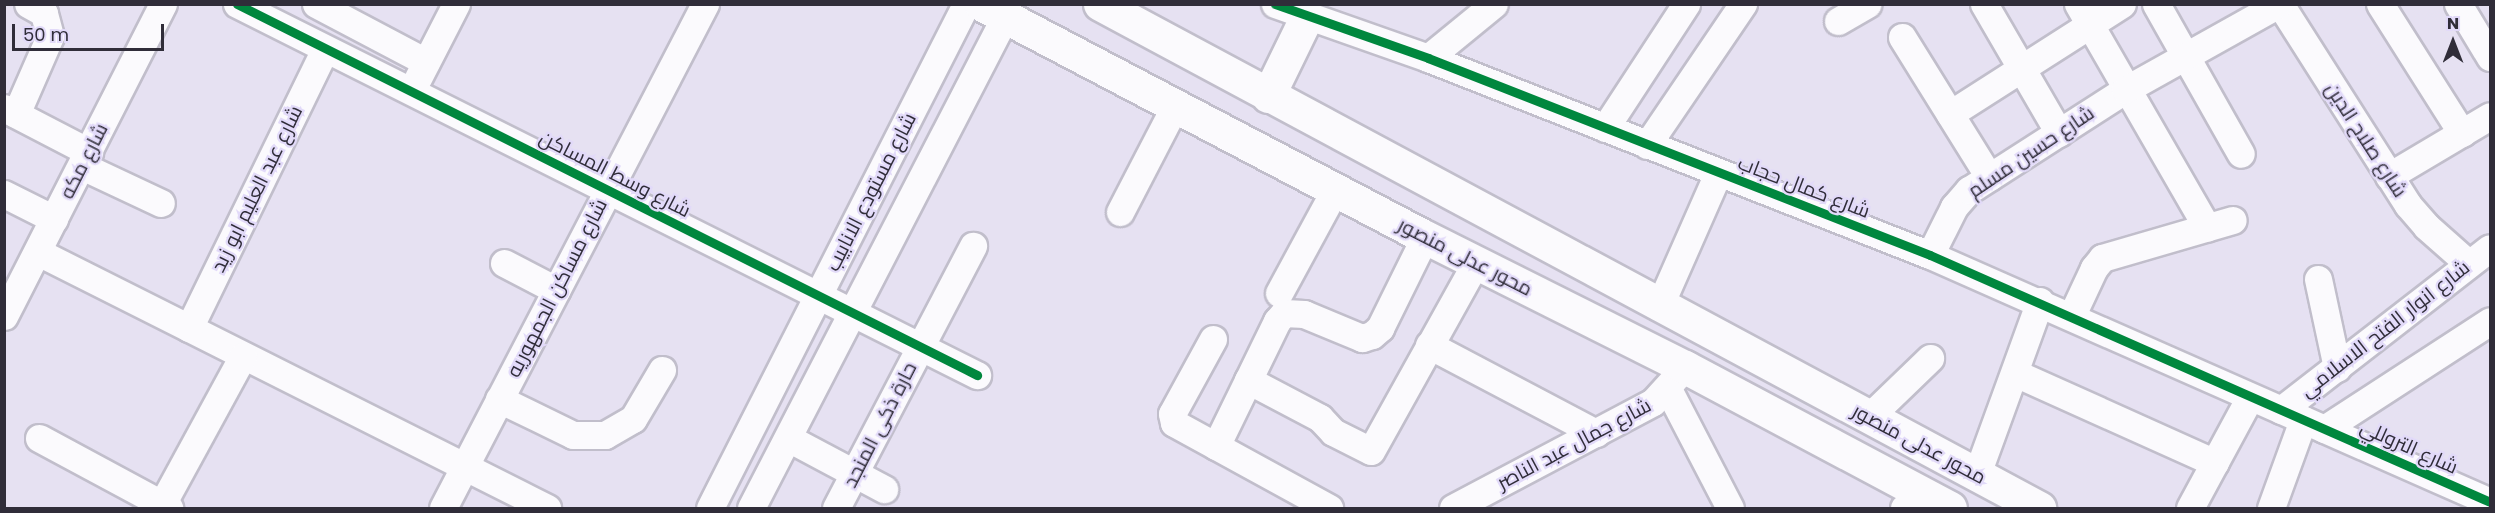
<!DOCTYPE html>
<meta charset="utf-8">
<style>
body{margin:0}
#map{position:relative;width:2495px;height:513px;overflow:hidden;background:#e6e1f2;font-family:Poppins,Cairo,sans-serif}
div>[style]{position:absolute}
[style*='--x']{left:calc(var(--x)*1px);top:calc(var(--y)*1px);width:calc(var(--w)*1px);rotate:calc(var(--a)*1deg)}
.roads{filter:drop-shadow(2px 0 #c1becb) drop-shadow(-2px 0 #c1becb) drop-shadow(0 2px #c1becb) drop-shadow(0 -2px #c1becb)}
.minor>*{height:27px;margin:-13.5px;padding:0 13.5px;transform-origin:13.5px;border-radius:13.5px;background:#fbfafd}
.major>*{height:33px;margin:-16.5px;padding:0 16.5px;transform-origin:16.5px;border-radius:16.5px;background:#fbfafd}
.cycleway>*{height:9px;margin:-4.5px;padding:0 4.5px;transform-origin:4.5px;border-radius:4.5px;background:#00873e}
span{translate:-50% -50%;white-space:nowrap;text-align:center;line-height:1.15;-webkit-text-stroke:4.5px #e2daf9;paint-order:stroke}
.street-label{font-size:20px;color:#302d39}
.frame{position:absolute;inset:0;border:6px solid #302d39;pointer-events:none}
.north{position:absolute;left:2423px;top:12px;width:60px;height:60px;-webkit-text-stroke:4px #e2daf9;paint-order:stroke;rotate:0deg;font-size:16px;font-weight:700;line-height:24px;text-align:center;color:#302d39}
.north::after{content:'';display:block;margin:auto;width:21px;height:27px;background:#302d39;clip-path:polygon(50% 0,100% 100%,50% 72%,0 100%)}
.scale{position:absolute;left:12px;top:24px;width:152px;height:27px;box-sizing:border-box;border:3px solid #302d39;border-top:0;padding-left:8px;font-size:18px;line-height:21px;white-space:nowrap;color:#302d39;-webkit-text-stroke:4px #e2daf9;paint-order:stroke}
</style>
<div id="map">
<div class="roads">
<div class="minor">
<div style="--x:237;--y:4;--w:828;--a:26.63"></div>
<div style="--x:316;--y:4;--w:124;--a:27.8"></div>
<div style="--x:1275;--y:4;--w:162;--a:19.4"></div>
<div style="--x:1428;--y:58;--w:539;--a:21.43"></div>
<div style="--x:1930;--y:255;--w:612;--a:23.8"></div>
<div style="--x:1984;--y:4;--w:149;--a:59.8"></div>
<div style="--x:2078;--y:4;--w:258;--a:60"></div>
<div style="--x:2156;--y:4;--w:172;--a:60.5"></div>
<div style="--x:2280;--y:4;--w:238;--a:57.5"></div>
<div style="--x:2408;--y:205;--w:28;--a:49"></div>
<div style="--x:2426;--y:226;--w:56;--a:41.4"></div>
<div style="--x:2380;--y:4;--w:153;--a:57.6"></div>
<div style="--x:2458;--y:4;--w:62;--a:58.9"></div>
<div style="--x:1838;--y:21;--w:34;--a:-30"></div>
<div style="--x:1902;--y:37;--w:165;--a:58.1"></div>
<div style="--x:1428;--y:58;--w:85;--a:-39.3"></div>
<div style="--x:418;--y:78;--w:83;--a:-62.8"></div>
<div style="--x:4;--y:108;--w:96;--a:27.4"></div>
<div style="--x:16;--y:114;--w:85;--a:-66.4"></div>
<div style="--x:50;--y:36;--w:24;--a:-105"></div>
<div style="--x:44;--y:13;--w:18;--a:-151"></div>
<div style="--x:1950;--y:114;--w:204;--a:-32.6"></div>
<div style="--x:1605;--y:128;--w:148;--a:-56.8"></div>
<div style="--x:1647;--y:145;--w:171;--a:-55.8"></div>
<div style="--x:82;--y:166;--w:87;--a:25.1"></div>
<div style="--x:2389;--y:176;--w:117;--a:-30.7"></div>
<div style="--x:4;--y:194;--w:56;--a:26.6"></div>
<div style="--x:1120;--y:212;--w:119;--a:-62.6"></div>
<div style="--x:38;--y:252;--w:570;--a:26.7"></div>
<div style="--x:1930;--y:255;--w:54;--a:-63.4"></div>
<div style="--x:1954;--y:207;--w:23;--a:-49"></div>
<div style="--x:1969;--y:190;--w:185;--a:-32.7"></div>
<div style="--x:2125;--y:90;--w:176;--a:-29.2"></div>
<div style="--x:504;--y:263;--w:59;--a:27.4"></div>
<div style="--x:2318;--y:279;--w:91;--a:77.9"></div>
<div style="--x:1279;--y:293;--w:117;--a:-61.5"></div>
<div style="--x:1659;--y:307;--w:146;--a:-66.2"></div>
<div style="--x:2072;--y:315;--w:52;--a:-64.9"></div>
<div style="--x:2094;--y:268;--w:13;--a:-51"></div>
<div style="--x:2102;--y:258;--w:136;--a:-16.2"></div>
<div style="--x:4;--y:316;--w:350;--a:-63"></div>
<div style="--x:189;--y:328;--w:310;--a:-64"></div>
<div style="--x:1213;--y:339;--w:85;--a:118.7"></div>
<div style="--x:1172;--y:414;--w:9;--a:77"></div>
<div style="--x:1174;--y:423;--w:177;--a:28.7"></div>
<div style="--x:1429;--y:345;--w:189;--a:27.8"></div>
<div style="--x:2015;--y:373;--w:219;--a:24.2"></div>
<div style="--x:1248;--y:380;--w:81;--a:27.8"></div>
<div style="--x:1320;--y:418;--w:19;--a:47"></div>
<div style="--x:1333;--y:432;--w:42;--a:26.6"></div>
<div style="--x:1371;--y:451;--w:216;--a:-60.9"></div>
<div style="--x:1668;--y:389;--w:134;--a:62.5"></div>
<div style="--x:499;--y:399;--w:82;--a:25.9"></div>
<div style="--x:573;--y:435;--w:32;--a:0"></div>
<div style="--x:605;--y:435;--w:32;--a:-30"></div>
<div style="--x:633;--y:419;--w:57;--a:-59.4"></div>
<div style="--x:2281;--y:410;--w:264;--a:-37.8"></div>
<div style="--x:1869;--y:417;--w:85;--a:-44"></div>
<div style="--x:2324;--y:429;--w:198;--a:-33"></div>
<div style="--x:39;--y:438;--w:148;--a:28.3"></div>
<div style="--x:788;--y:438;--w:109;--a:28"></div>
<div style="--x:1216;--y:446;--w:139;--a:-64"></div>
<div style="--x:1277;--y:321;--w:11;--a:-49"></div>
<div style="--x:1284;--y:313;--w:20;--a:3"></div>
<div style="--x:1304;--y:314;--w:63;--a:22.5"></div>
<div style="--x:1362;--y:338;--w:10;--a:-17"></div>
<div style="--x:1372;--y:335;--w:11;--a:-41"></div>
<div style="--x:1380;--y:328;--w:102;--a:-63.7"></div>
<div style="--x:1977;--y:474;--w:184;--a:-70"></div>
<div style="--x:160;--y:508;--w:173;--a:-61.4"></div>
<div style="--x:443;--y:508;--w:568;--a:-62.53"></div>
<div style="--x:710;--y:508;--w:565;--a:-63.07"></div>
<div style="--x:751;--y:508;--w:553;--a:-62.65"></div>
<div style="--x:836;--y:508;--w:296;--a:-62.4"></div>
<div style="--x:1453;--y:508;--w:226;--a:-27.9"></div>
<div style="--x:1653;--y:402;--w:47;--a:-47.6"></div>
<div style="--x:1904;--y:508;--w:24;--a:-36"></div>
<div style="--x:2190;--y:508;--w:126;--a:-61.6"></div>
<div style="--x:2271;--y:508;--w:94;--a:-70"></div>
</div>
<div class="major">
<div style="--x:981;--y:4;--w:501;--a:27.69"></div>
<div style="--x:1425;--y:237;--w:291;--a:26.6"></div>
<div style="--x:1685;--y:367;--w:300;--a:28"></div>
<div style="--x:1100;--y:4;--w:1066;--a:28.22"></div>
<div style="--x:1268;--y:96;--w:87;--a:-64"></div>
</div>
</div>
<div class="cycleway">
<div style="--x:237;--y:4;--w:828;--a:26.63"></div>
<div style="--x:1275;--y:4;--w:162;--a:19.4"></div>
<div style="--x:1428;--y:58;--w:539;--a:21.43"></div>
<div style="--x:1930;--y:255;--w:612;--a:23.8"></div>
</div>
<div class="street-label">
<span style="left:2366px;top:140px;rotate:57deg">شارع صلاح الدين</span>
<span style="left:2031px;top:152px;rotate:-34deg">شارع حسين مسلم</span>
<span style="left:84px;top:161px;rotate:-63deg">شارع مكه</span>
<span style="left:615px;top:174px;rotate:27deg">شارع وسط المساكن</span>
<span style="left:1804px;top:187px;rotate:21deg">شارع كمال حجاب</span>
<span style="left:257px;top:189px;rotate:-64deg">شارع عبد العليم ابو زيد</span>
<span style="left:871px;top:192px;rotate:-63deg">شارع مستودع الانابيب</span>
<span style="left:1465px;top:257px;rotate:27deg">محور عدلى منصور</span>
<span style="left:557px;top:288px;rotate:-63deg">شارع مساكن الجمهوريه</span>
<span style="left:2385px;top:329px;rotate:-38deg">شارع انوار الفتح الاسلامي</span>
<span style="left:880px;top:425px;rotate:-63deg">حارة ذكى المنجد</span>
<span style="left:1574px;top:444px;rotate:-28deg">شارع جمال عبد الناصر</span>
<span style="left:1919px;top:444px;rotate:28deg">محور عدلى منصور</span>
<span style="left:2409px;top:447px;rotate:24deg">شارع التروللي</span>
</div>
<div class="frame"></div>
<div class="north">N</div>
<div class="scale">50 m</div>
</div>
